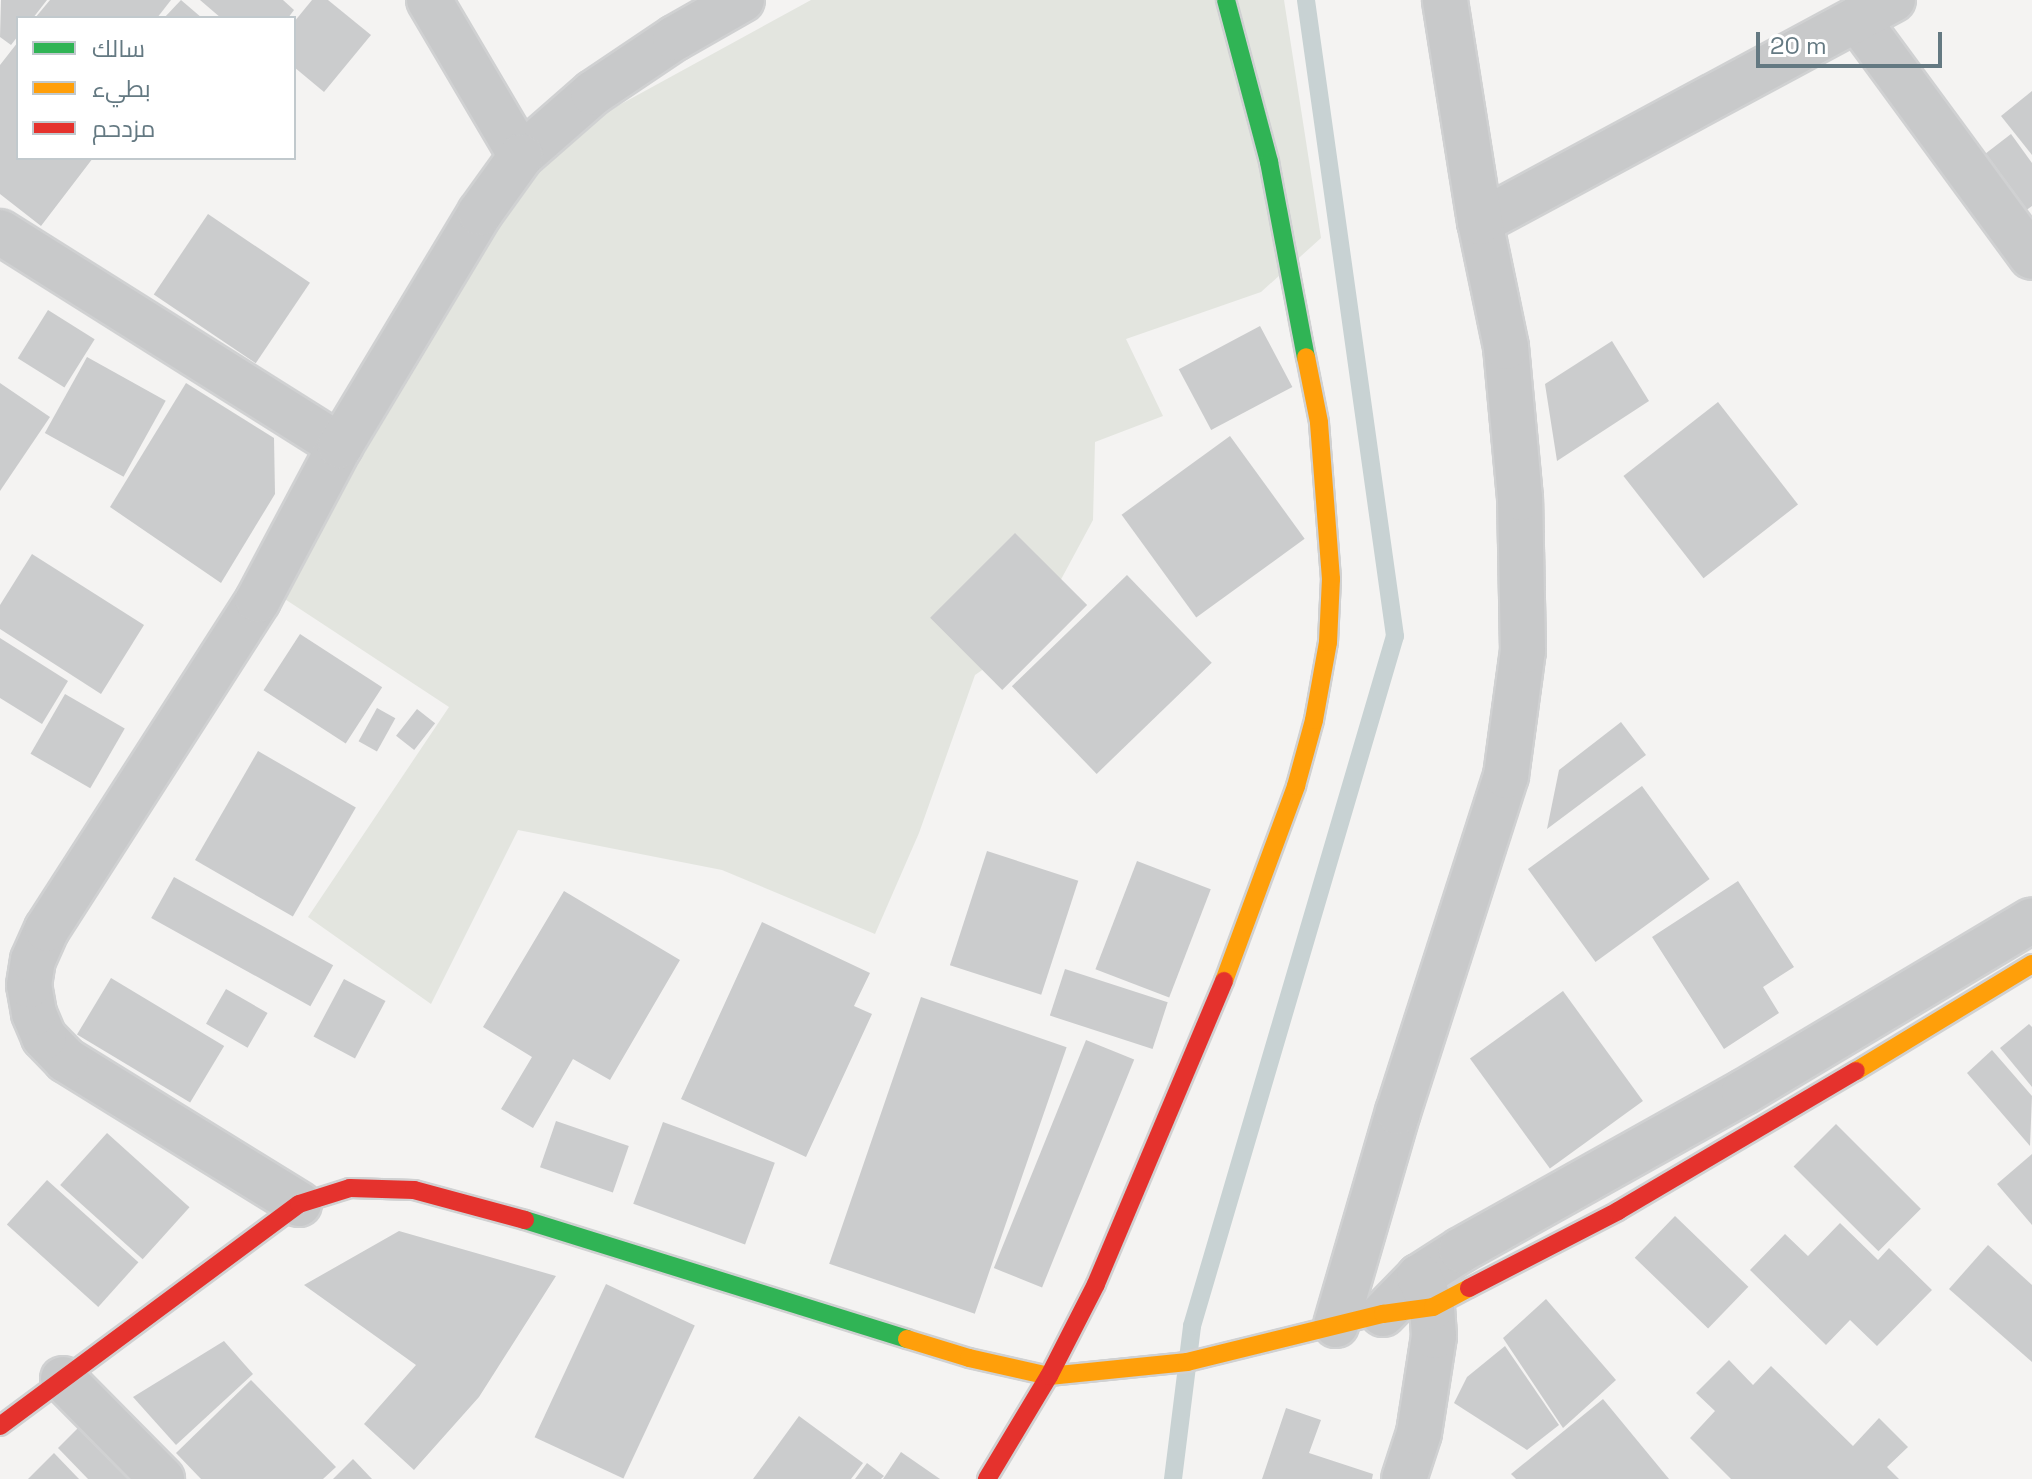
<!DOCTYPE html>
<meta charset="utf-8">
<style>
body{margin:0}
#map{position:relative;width:2032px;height:1479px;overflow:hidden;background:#f4f3f2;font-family:"Space Grotesk",Cairo,sans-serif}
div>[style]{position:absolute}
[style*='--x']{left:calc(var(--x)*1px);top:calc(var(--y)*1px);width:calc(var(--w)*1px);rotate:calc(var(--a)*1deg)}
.green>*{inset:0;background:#e3e5df}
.stream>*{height:18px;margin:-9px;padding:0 9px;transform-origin:9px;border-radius:9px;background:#c8d2d3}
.building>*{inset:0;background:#cbcccd;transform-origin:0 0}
.roads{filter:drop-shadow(2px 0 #d0d1d2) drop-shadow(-2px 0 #d0d1d2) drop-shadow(0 2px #d0d1d2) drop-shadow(0 -2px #d0d1d2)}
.street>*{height:44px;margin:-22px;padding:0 22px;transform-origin:22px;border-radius:22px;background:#c8c9ca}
.fast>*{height:18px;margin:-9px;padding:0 9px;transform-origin:9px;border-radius:9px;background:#30b455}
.slow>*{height:18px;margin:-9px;padding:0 9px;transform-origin:9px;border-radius:9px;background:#ff9f0a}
.jam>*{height:18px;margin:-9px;padding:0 9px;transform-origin:9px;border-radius:9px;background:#e5322d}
span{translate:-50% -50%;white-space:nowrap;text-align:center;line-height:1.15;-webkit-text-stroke:8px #fff;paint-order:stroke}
.legend{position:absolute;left:16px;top:16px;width:280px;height:144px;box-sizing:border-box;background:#fff;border:2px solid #c1c9cd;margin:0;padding:10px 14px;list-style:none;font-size:24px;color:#647982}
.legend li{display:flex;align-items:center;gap:16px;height:40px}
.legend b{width:40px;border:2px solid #c1c9cd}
.scale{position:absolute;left:1756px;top:32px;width:186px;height:36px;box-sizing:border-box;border:4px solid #647982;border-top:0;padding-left:10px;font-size:24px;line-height:28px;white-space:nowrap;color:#647982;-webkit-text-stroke:6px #fff;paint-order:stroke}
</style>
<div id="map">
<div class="green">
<div style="clip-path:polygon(811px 0,1284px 0,1321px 238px,1261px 292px,1126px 339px,1163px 416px,1095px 442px,1093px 520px,1030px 637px,975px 675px,919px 833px,875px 934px,722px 870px,518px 830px,431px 1004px,308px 917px,449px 707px,265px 586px,406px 320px,570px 132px)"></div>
</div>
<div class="stream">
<div style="--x:1173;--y:1479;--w:154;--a:-82.9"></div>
<div style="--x:1192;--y:1326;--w:719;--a:-73.61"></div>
<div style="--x:1395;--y:636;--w:642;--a:-97.97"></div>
</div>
<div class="building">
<div style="clip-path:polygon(1px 0,47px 0,33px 18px,18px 18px,18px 36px,11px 45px,0 37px)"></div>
<div style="clip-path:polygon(50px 0,171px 0,157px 18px,35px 18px)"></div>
<div style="clip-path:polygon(181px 0,202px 18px,164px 18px)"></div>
<div style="clip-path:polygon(200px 0,283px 0,294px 10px,288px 18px,221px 18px)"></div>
<div style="clip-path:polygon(312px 0,328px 0,371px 35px,324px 92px,294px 67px,294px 22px)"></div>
<div style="clip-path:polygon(18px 42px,18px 158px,93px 158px,41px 226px,0 194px,0 65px)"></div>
<div style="clip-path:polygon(2032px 91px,2032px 155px,2001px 116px)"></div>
<div style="clip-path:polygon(2011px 134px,2032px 163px,2032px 206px,2014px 219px,1972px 164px)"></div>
<div style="left:208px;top:214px;width:123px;height:97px;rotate:34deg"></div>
<div style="left:48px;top:310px;width:55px;height:57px;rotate:32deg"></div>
<div style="left:1260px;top:326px;width:69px;height:92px;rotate:62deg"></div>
<div style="clip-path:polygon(1612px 341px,1649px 401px,1557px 461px,1545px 384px)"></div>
<div style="left:87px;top:357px;width:90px;height:87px;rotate:29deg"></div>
<div style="clip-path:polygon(0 383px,50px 417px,0 491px)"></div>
<div style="clip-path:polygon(186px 383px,274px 438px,275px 494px,221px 583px,110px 507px)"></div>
<div style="left:1718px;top:402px;width:130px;height:120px;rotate:52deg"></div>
<div style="left:1230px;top:436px;width:127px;height:134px;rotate:54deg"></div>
<div style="left:1015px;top:533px;width:102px;height:120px;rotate:45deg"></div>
<div style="clip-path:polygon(32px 554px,144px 625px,101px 694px,0 629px,0 605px)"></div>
<div style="left:1127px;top:575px;width:122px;height:160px;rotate:46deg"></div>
<div style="left:300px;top:634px;width:98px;height:67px;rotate:33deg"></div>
<div style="clip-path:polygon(0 638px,68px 681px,42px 724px,0 698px)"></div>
<div style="left:65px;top:694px;width:69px;height:69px;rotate:30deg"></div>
<div style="left:377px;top:708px;width:21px;height:38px;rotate:29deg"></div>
<div style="left:417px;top:709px;width:23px;height:34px;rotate:38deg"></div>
<div style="clip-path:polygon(1621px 722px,1646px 755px,1547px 829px,1559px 770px)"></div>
<div style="left:258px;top:751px;width:113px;height:126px;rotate:30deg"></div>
<div style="left:1642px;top:786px;width:115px;height:141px;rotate:54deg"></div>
<div style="left:987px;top:851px;width:96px;height:120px;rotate:18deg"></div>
<div style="left:1137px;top:861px;width:79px;height:116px;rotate:21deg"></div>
<div style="left:174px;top:877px;width:182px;height:47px;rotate:29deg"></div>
<div style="clip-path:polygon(1738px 881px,1794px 967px,1763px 987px,1779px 1013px,1724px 1049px,1652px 937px)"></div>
<div style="clip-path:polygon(564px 891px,680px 960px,610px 1080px,573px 1059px,533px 1128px,501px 1109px,532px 1057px,483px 1027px)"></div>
<div style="clip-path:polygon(762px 922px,870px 973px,854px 1006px,872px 1014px,806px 1157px,681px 1099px)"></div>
<div style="left:1065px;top:969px;width:108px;height:49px;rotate:18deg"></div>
<div style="left:111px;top:978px;width:132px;height:66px;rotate:31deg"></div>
<div style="left:344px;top:979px;width:47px;height:65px;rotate:28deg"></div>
<div style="left:226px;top:989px;width:48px;height:40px;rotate:30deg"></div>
<div style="left:1563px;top:991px;width:136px;height:115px;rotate:54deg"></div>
<div style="left:921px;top:997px;width:154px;height:282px;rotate:19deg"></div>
<div style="clip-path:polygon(2029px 1024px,2032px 1027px,2032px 1087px,2000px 1048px)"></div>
<div style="left:1086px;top:1040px;width:52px;height:246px;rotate:22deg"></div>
<div style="clip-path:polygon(1992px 1050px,2032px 1096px,2030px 1146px,1967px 1073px)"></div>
<div style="left:556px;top:1121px;width:77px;height:49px;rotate:19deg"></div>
<div style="left:663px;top:1122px;width:119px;height:87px;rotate:20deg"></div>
<div style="left:1836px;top:1124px;width:120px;height:60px;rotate:45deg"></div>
<div style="left:107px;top:1133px;width:111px;height:70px;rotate:42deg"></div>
<div style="clip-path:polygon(2032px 1154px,2032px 1225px,1997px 1184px)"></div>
<div style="left:47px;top:1180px;width:123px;height:60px;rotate:42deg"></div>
<div style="left:1675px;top:1216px;width:102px;height:58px;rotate:44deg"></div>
<div style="clip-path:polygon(1840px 1223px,1878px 1260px,1889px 1248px,1932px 1290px,1877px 1346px,1850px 1320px,1826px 1345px,1750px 1270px,1785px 1234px,1808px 1256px)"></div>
<div style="clip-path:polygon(399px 1231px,556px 1276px,479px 1397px,414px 1470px,364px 1424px,416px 1365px,304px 1285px)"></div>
<div style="clip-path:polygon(1988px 1245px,2032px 1285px,2032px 1362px,1949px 1289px)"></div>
<div style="left:606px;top:1284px;width:98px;height:169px;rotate:25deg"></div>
<div style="clip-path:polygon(1546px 1299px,1616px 1380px,1563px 1428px,1503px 1338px)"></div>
<div style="clip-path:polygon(224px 1341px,253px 1374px,176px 1445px,133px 1397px)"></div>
<div style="clip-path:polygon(1505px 1346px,1559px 1425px,1527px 1450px,1454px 1403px,1467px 1377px)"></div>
<div style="clip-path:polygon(1729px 1360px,1753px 1385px,1771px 1366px,1853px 1446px,1879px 1418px,1908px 1447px,1887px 1467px,1899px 1479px,1731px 1479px,1690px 1438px,1715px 1411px,1696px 1393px)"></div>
<div style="clip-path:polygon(251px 1380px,336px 1467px,323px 1479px,201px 1479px,176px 1453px)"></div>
<div style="clip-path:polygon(1603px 1399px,1669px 1479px,1516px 1479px,1511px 1474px)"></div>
<div style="clip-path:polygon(1286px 1408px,1321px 1420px,1309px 1453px,1373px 1474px,1372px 1479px,1262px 1479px)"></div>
<div style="clip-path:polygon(799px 1416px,863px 1463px,851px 1479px,753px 1479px)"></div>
<div style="clip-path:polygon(82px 1424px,132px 1479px,88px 1479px,58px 1448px)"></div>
<div style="clip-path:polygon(901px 1452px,940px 1479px,883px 1479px)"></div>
<div style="clip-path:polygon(54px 1453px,79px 1479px,28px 1479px)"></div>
<div style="clip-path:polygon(353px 1459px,372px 1479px,333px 1479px)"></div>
<div style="clip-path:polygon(867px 1463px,884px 1476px,881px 1479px,855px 1479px)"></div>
</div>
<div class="roads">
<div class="street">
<div style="--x:429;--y:0;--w:181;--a:59.5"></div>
<div style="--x:521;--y:156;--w:96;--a:-41.2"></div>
<div style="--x:593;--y:93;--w:99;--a:-33.9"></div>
<div style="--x:675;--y:38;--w:77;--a:-29.6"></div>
<div style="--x:1857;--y:19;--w:295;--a:53.7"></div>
<div style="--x:1480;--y:222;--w:469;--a:-28.3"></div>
<div style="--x:0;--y:232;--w:402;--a:32.2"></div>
<div style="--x:299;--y:1204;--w:274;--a:-148.3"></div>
<div style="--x:66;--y:1060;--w:32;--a:-134"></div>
<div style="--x:44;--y:1037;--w:26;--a:-113"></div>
<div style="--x:34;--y:1013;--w:28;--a:-100"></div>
<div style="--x:29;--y:985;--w:25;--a:-81"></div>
<div style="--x:33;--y:960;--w:34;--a:-66"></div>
<div style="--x:47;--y:929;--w:391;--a:-57.3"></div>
<div style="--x:258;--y:600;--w:174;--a:-62"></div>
<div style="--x:340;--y:446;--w:272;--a:-59"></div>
<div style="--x:480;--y:213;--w:70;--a:-54.3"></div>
<div style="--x:1383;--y:1314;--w:52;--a:-45.8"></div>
<div style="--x:1419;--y:1277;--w:50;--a:-32.7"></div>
<div style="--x:1461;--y:1250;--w:324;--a:-29.2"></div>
<div style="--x:1744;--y:1092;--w:335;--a:-30.8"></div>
<div style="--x:1336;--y:1325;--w:222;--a:-73.8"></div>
<div style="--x:1398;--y:1112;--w:353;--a:-72.2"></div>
<div style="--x:1506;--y:776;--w:126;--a:-82.3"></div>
<div style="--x:1523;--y:651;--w:153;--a:-91.1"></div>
<div style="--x:1520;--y:498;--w:152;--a:-95.3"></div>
<div style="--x:1506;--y:347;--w:128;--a:-101.7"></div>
<div style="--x:1480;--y:222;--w:225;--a:-99"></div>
<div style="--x:63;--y:1379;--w:141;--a:45.3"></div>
<div style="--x:1404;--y:1479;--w:48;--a:-71.9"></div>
<div style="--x:1419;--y:1433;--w:98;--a:-81.2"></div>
<div style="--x:1434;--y:1336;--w:29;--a:-94"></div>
<div style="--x:1432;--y:1307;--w:33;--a:-113"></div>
</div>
<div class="fast">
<div style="--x:1226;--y:0;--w:168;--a:75.1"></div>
<div style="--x:1269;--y:162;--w:198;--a:79.3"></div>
<div style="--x:525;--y:1220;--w:400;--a:17.3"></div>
</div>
<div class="slow">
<div style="--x:1224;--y:981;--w:208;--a:-69.7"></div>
<div style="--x:1296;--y:786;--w:68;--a:-74.7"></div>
<div style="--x:1314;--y:720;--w:79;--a:-79.8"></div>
<div style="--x:1328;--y:642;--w:63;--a:-87.3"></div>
<div style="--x:1331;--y:579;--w:157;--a:-94.4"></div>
<div style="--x:1319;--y:422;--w:66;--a:-101.3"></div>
<div style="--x:1856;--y:1071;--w:206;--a:-31.3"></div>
<div style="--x:907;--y:1339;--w:65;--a:17"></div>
<div style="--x:969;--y:1358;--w:82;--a:12.7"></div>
<div style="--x:1049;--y:1376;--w:139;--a:-5.8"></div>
<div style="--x:1187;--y:1362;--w:202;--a:-13.8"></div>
<div style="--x:1383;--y:1314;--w:50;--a:-8"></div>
<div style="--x:1433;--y:1307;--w:41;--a:-27.8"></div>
</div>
<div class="jam">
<div style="--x:1469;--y:1288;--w:168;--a:-27.3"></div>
<div style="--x:1618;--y:1211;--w:276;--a:-30.5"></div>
<div style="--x:0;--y:1426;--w:372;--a:-36.6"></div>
<div style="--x:299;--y:1204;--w:53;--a:-17.4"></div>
<div style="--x:350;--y:1188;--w:64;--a:1.8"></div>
<div style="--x:414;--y:1190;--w:115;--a:15.1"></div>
<div style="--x:987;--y:1479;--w:120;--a:-59"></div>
<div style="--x:1049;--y:1376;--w:103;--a:-62.9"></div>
<div style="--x:1096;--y:1284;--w:329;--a:-67.1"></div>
</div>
</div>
<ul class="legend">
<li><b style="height:10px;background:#30b455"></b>سالك</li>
<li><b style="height:10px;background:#ff9f0a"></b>بطيء</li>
<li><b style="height:10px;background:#e5322d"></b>مزدحم</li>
</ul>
<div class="scale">20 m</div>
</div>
